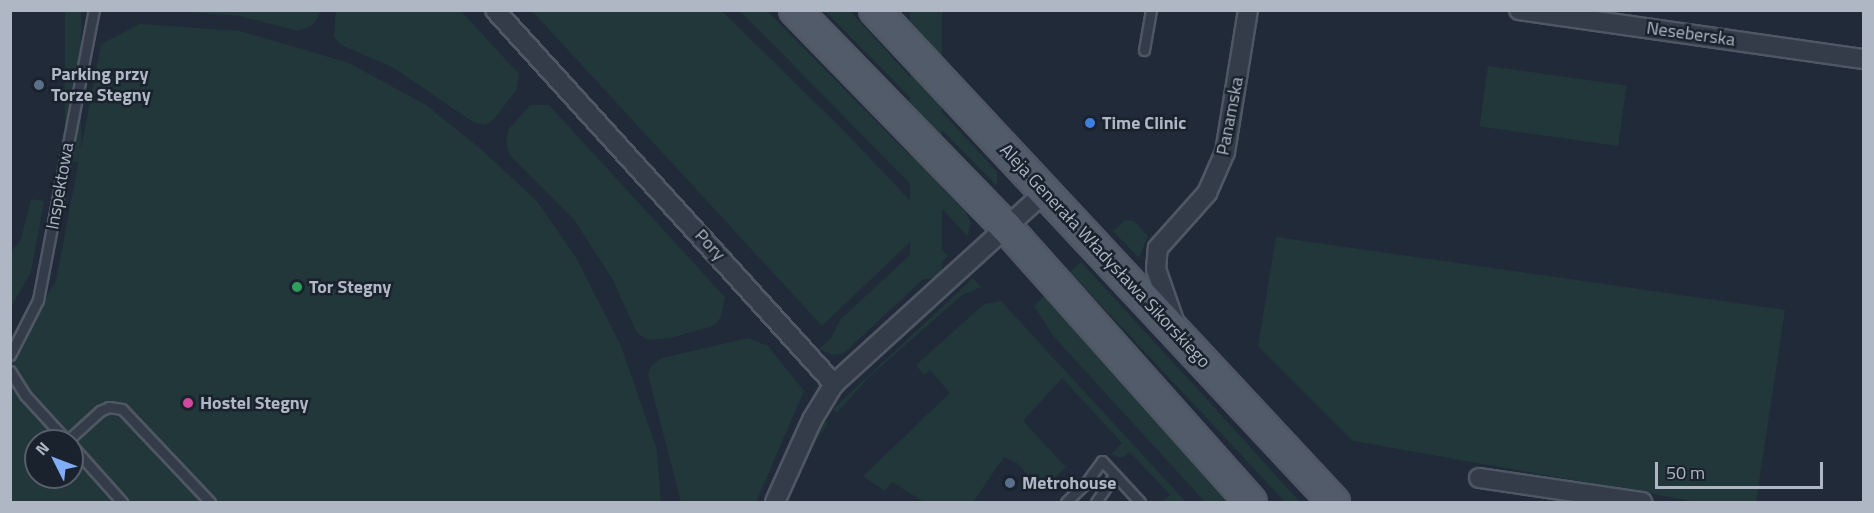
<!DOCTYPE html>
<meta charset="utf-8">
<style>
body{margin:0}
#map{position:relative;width:1874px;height:513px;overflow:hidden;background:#212a39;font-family:"Titillium Web",sans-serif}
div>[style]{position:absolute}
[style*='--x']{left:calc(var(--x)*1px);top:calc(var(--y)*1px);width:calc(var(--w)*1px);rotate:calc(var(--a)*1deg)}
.green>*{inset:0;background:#22373a;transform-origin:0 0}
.roads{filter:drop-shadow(2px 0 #4f5764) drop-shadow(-2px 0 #4f5764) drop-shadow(0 2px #4f5764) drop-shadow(0 -2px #4f5764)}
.service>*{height:9px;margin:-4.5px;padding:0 4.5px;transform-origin:4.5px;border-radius:4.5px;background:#343c49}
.minor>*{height:18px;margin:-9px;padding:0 9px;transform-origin:9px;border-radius:9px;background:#343c49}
.primary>*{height:30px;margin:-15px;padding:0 15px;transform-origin:15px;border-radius:15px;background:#525b69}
.dots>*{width:16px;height:16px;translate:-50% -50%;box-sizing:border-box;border:3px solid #1a222d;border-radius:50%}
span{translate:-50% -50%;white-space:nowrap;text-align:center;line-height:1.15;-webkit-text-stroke:5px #1a222d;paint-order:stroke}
.street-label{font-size:18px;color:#afb7c5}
.poi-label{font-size:18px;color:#afb7c5;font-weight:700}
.left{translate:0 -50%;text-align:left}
.frame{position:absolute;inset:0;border:12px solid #afb7c5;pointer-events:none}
.north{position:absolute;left:24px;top:429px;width:60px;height:60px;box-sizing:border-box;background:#1a222d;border:2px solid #565e6a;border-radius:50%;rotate:312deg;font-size:16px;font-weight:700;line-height:24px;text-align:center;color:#afb7c5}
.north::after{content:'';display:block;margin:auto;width:21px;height:27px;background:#81adf8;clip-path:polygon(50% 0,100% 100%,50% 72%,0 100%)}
.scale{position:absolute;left:1655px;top:462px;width:168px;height:27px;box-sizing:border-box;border:3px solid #afb7c5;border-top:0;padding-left:8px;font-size:18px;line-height:21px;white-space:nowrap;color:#afb7c5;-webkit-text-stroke:4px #1a222d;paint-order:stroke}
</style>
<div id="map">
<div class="green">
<div style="left:65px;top:11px;width:16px;height:151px"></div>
<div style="clip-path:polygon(176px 11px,321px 11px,313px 25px,298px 31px,240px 16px)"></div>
<div style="clip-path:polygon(336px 11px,461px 11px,519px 74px,517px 89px,495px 118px,486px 125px,473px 122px,394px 68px,341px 45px,334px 37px)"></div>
<div style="clip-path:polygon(532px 11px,722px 11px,847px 134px,922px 213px,928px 225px,822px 326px)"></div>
<div style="clip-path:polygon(740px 11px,767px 11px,770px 14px,966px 212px,971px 224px,967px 236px,943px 210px,932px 206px)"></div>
<div style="clip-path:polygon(825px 11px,850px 11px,997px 172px,997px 186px)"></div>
<div style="left:910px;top:11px;width:32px;height:268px"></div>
<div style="clip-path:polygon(evenodd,140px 24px,240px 31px,349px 63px,426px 105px,483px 151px,537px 201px,577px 259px,621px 346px,657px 450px,661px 502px,11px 502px,10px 355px,56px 281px,101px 44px,140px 24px,36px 441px,72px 441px,72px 477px,36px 477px,36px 441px)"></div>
<div style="left:1488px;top:66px;width:140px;height:61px;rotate:8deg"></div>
<div style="clip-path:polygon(530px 105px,549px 105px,725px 297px,721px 317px,715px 325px,671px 338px,648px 340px,637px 333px,613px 280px,575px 221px,509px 154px,506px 141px,509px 129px)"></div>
<div style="clip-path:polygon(31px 199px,44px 201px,31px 272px,11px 307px,11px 252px,21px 239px)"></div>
<div style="clip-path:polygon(1125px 220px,1134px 221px,1148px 236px,1139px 258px,1113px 231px)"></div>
<div style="clip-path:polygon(1276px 237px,1785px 310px,1756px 502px,1698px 502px,1353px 441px,1258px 346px)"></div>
<div style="clip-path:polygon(927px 239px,933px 240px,948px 256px,844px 353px,833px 355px,819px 349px,831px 338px,840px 320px)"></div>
<div style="clip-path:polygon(1081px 262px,1203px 395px,1300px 502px,1285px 502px,1070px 272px)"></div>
<div style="clip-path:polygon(973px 278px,981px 287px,962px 295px,869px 377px,837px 413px,833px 409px)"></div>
<div style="clip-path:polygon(1044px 296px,1229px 500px,1231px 502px,1205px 502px,1055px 338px,1034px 306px)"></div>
<div style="clip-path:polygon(1001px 301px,1186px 502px,1162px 502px,1170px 495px,1130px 452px,1122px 458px,1111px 454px,1122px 443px,1062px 378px,1023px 421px,1066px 467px,1042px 490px,1017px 463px,1004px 457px,973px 502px,924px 502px,892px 482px,885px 491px,863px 476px,950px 393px,930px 370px,924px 375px,916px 365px,984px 304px)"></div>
<div style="clip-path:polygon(748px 338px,768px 346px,804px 391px,756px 502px,681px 502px,648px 375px,651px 366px,662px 358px)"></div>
<div style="left:824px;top:421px;width:5px;height:74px;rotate:37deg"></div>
</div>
<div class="roads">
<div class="service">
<div style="--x:1144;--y:50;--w:41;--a:-80.1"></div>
<div style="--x:10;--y:355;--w:62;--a:-63"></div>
<div style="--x:38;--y:300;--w:295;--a:-79.1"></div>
<div style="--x:10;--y:371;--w:28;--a:58"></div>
<div style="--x:25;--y:395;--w:62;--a:47.6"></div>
<div style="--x:67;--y:441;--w:45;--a:-42.3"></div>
<div style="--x:100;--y:411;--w:10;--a:-24"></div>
<div style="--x:109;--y:407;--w:13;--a:9"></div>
<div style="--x:122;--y:409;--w:128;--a:46.6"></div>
<div style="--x:72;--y:446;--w:75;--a:48.2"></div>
<div style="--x:1066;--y:502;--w:28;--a:-44"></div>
<div style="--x:1086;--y:483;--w:27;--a:-54"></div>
<div style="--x:1102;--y:461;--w:56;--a:47.2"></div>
<div style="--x:1096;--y:502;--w:32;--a:-56"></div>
</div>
<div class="minor">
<div style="--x:495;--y:10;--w:505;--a:47.81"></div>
<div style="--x:1519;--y:10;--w:348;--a:8.1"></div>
<div style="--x:1174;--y:321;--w:55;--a:-109.1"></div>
<div style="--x:1156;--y:269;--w:21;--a:-85"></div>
<div style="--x:1158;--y:248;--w:74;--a:-48.3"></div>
<div style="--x:1207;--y:193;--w:45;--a:-66.3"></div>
<div style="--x:1225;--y:152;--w:144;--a:-80.8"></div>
<div style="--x:1479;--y:478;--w:165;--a:8.4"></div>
<div style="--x:775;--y:502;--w:90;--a:-65.7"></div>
<div style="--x:812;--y:420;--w:42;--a:-58.6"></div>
<div style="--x:834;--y:384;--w:285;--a:-42.3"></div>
</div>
<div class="primary">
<div style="--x:795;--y:10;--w:303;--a:45.8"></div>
<div style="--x:1006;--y:227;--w:368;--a:48.3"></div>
<div style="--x:875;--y:10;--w:673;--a:46.99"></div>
</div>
</div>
<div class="dots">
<div style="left:39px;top:85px;background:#5c6f8a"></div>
<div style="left:1090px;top:123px;background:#3f7fe0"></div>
<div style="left:297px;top:287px;background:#2e9e5b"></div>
<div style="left:188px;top:403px;background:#d1479c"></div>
<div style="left:1010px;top:483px;background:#5c6f8a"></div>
</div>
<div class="street-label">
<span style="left:1691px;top:34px;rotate:8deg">Neseberska</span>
<span style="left:1230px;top:116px;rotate:-79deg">Panamska</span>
<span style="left:60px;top:186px;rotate:-80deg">Inspektowa</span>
<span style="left:710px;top:245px;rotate:47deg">Pory</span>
<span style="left:1105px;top:256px;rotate:47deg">Aleja Generała Władysława Sikorskiego</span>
</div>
<div class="poi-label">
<span class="left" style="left:51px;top:85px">Parking przy<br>Torze Stegny</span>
<span class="left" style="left:1102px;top:123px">Time Clinic</span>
<span class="left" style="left:309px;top:287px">Tor Stegny</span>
<span class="left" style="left:200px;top:403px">Hostel Stegny</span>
<span class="left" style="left:1022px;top:483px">Metrohouse</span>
</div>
<div class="frame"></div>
<div class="north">N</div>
<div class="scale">50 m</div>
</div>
